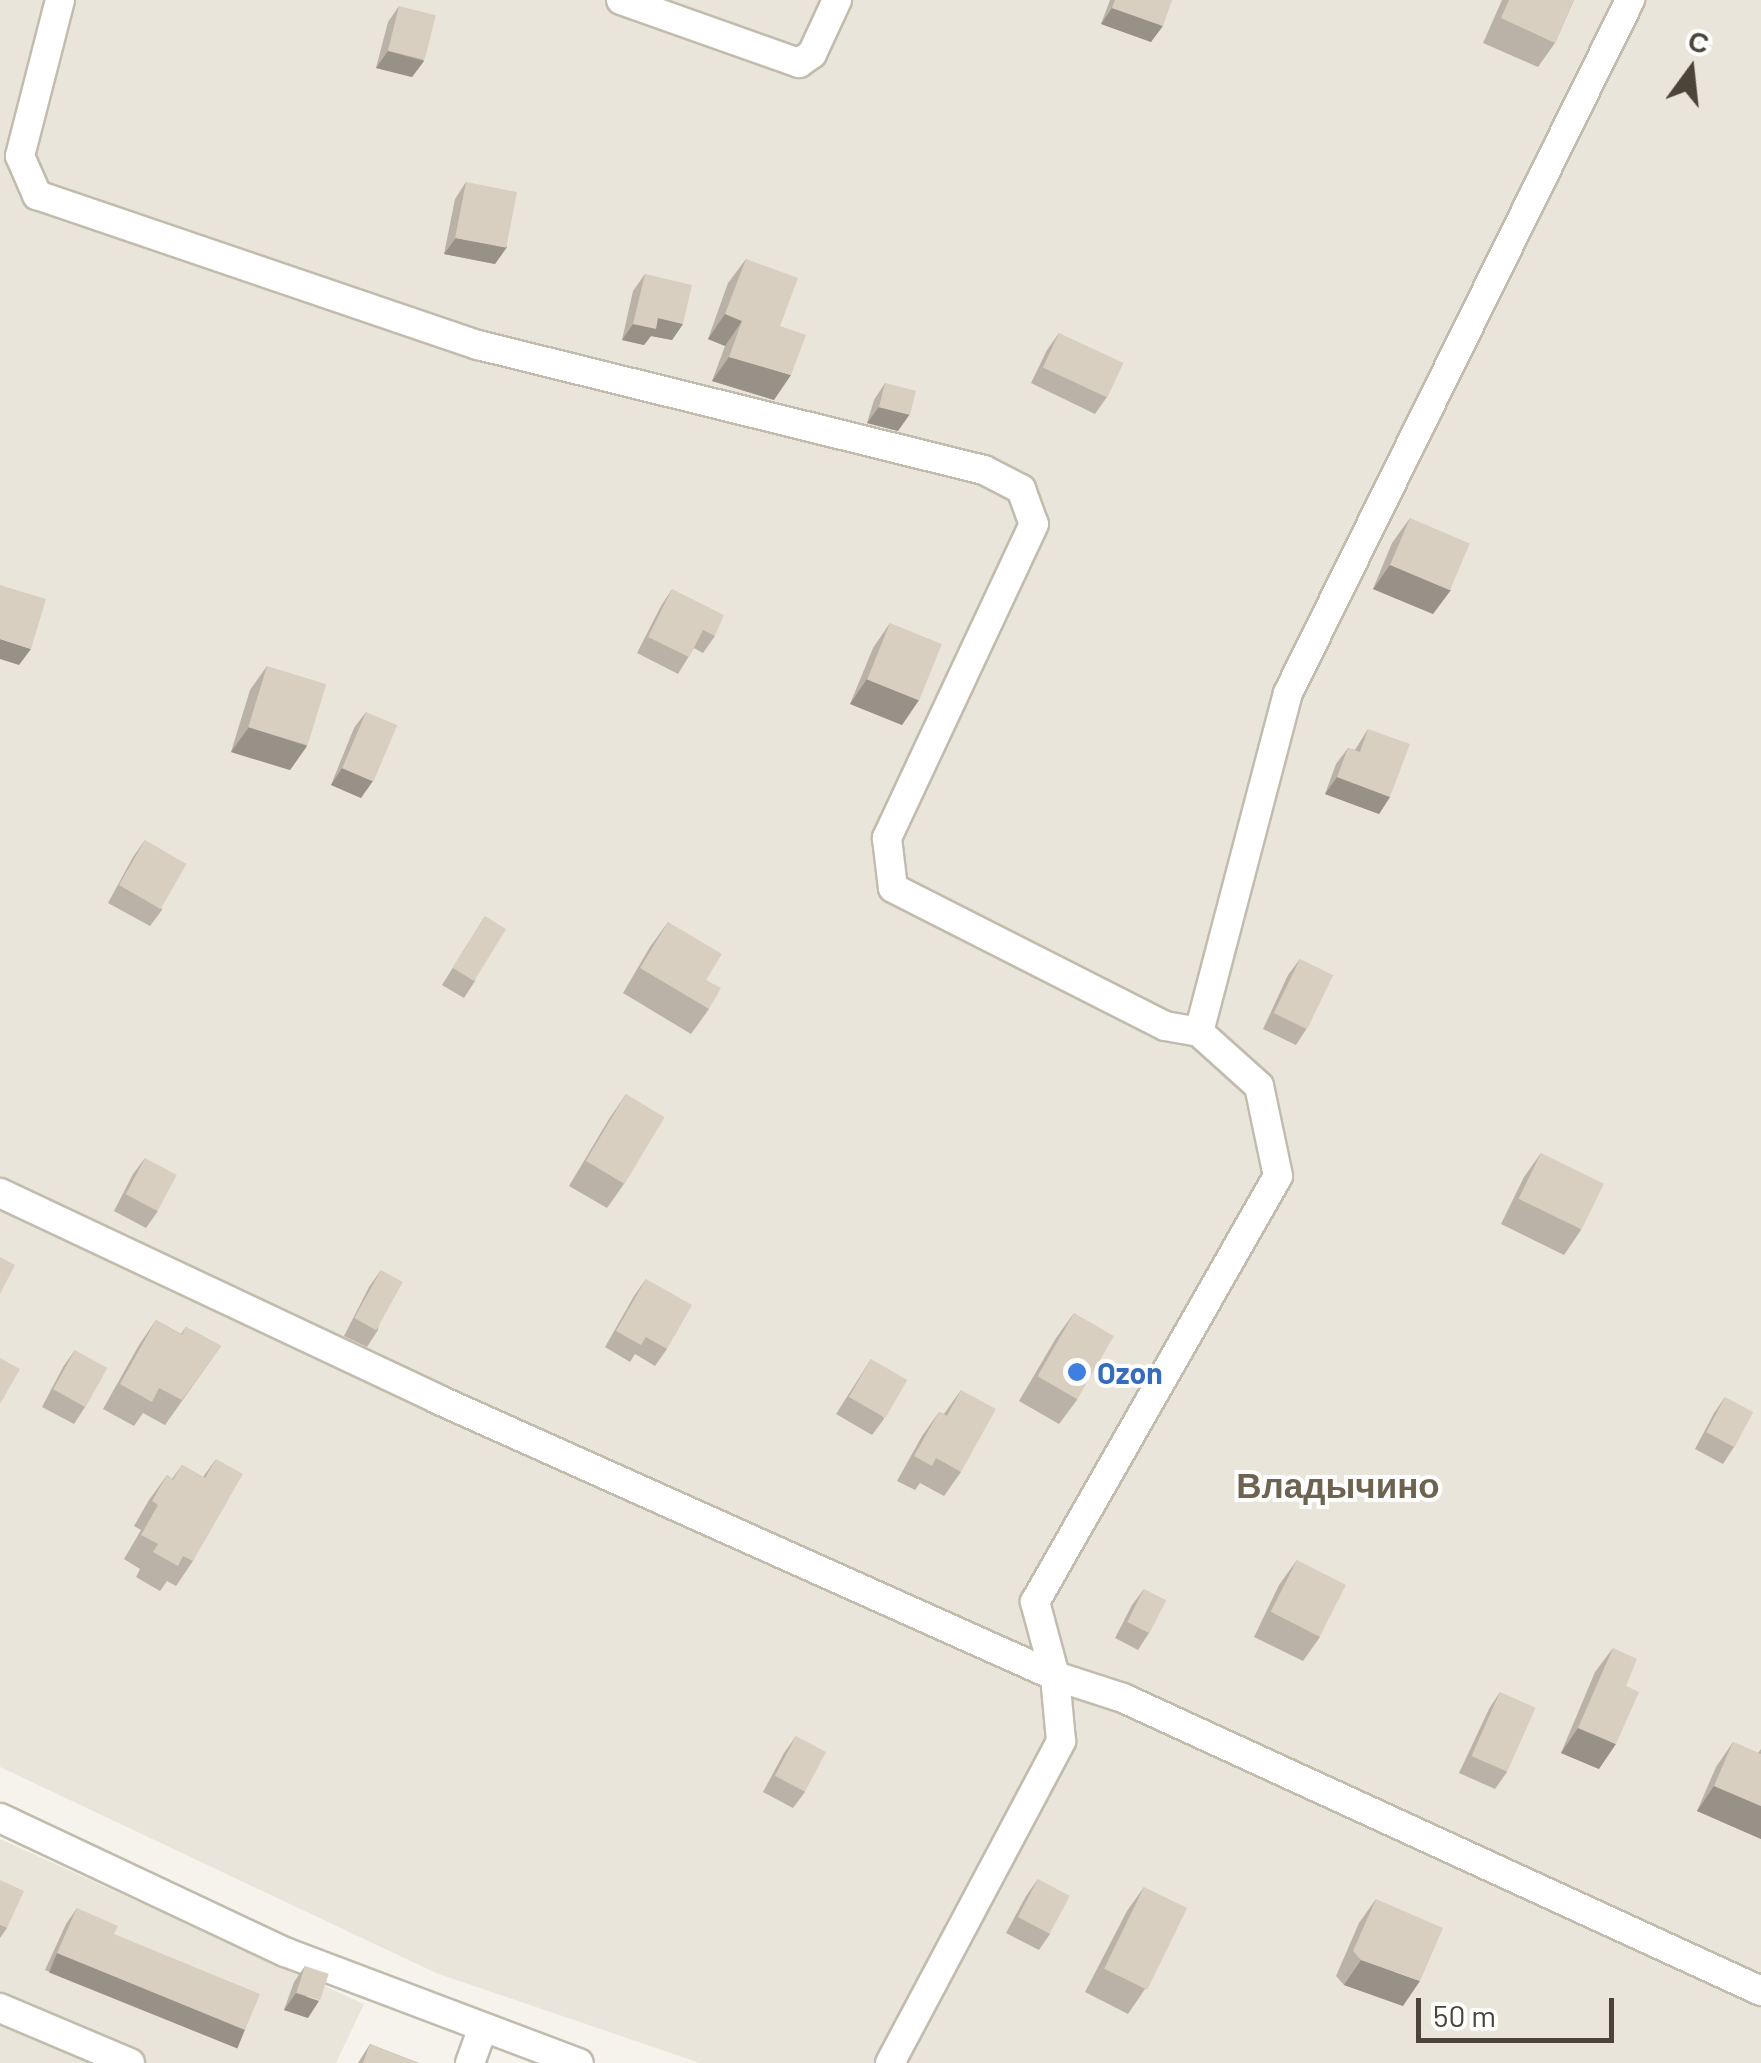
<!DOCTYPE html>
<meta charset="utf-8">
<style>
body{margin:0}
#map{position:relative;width:1761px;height:2063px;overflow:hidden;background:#f6f3ec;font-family:Barlow,sans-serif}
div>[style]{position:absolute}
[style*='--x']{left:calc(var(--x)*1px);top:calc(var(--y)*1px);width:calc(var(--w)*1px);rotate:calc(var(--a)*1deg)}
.residential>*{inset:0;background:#eae5da}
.roads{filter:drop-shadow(2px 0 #c2bbae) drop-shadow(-2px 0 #c2bbae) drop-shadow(0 2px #c2bbae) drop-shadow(0 -2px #c2bbae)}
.minor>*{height:28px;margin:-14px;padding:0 14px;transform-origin:14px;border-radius:14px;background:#fff}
.wall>*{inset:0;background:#bab2a6}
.shaded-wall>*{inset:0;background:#979187;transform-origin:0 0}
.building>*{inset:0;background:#d8cfc1;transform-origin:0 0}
.dots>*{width:28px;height:28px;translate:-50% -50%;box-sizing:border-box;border:5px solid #fff;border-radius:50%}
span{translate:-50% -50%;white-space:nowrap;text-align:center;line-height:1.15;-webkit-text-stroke:8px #fff;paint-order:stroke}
.shop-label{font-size:30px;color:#366cbe;font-weight:700}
.left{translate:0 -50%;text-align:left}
.quarter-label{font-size:35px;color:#6e6250;font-weight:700}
.north{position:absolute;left:1641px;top:20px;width:100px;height:100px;-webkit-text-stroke:8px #fff;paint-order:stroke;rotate:15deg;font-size:28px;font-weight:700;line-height:40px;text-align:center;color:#4b4439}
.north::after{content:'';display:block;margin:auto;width:35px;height:45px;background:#4b4439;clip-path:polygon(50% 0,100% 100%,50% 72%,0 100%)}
.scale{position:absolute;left:1416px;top:1998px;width:198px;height:45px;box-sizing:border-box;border:5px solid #4b4439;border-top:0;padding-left:12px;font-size:30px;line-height:35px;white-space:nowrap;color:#4b4439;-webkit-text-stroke:8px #fff;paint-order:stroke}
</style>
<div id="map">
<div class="residential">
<div style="clip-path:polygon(0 0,1761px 0,1761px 2063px,700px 2063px,436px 1973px,0 1767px)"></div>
<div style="clip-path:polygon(0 1839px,364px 2004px,336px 2063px,0 2063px)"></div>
</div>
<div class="roads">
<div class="minor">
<div style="--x:60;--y:0;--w:161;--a:104.4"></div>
<div style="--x:20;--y:156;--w:43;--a:66.4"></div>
<div style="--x:37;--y:195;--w:466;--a:18.8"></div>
<div style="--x:478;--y:345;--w:521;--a:13.88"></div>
<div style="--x:984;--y:470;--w:42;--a:27.2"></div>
<div style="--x:1021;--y:489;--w:37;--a:70"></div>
<div style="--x:1034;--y:524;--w:347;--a:115.1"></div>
<div style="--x:887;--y:838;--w:50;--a:83.2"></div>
<div style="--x:893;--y:888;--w:305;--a:26.9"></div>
<div style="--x:1165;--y:1026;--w:35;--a:10"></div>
<div style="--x:621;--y:0;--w:189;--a:19.5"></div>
<div style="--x:799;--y:63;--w:16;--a:-35"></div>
<div style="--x:812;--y:54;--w:60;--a:-65.2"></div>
<div style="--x:0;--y:1193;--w:483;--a:25.2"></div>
<div style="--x:437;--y:1399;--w:677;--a:24.14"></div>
<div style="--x:1055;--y:1676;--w:71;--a:17.9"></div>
<div style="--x:1123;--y:1698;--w:702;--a:24.67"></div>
<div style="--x:0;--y:1818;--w:315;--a:25.2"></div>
<div style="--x:285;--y:1952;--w:314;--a:20.7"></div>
<div style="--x:0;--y:2008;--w:141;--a:22.9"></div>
<div style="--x:470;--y:2063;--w:37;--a:-70"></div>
<div style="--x:890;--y:2063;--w:365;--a:-62"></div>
<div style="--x:1061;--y:1741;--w:65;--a:-95.3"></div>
<div style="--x:1055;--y:1676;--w:77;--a:-105.1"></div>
<div style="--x:1035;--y:1602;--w:490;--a:-60.3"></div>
<div style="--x:1278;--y:1176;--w:92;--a:-101.9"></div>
<div style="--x:1259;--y:1086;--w:81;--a:-138"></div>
<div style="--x:1199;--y:1032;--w:350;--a:-75.3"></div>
<div style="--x:1288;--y:693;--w:773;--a:-63.73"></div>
</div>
</div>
<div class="wall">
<div style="clip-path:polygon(1110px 0,1172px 0,1151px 42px,1101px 24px)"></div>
<div style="clip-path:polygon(1502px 0,1574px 0,1555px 43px,1538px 67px,1483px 43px)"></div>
<div style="clip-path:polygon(399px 6px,424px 61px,412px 77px,376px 68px,388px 22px)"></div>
<div style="clip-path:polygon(466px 182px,507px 247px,495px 264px,444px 254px,455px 199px)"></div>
<div style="clip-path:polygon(746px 259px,780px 326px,774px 400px,712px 381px,725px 346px,708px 339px,728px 283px)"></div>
<div style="clip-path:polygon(645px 274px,683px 324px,672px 340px,651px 336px,644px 345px,622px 340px,633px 291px)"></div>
<div style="clip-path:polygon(1059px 333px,1107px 397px,1095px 414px,1031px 383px,1047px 350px)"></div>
<div style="clip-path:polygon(885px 383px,898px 431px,867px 423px,874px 400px)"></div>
<div style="clip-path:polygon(1410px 518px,1433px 614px,1373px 589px,1392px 543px)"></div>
<div style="clip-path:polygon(672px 589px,715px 636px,703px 653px,694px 648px,678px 674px,637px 653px,661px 606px)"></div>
<div style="clip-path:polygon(890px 623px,919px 700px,902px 725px,850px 704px,873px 648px)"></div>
<div style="clip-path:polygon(267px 666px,307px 746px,290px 770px,231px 752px,250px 690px)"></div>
<div style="clip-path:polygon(366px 712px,361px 798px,331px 785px,354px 728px)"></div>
<div style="clip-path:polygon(1368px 729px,1390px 797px,1379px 814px,1325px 794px,1336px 764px,1348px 748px,1355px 750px)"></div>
<div style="clip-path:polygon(145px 840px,162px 910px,150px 926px,108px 903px,133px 857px)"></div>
<div style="clip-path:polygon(485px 916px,475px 981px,464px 998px,442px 985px)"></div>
<div style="clip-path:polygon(668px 922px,706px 980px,709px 1009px,691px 1034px,623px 993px,650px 947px)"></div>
<div style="clip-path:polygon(1300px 959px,1307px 1028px,1296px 1045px,1263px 1029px,1288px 975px)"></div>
<div style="clip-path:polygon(626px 1094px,624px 1184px,607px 1208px,569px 1186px,609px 1119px)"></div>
<div style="clip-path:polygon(1541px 1153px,1581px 1230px,1564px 1255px,1501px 1224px,1524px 1177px)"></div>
<div style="clip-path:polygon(145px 1158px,158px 1211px,146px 1228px,114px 1211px,133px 1174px)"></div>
<div style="clip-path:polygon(381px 1270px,378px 1330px,367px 1347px,344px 1336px,369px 1287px)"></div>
<div style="clip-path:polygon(646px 1279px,667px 1349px,655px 1366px,635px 1354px,630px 1362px,605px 1347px,634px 1296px)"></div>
<div style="clip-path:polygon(1074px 1313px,1077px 1400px,1059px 1424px,1019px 1401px,1056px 1338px)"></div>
<div style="clip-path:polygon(156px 1320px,181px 1334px,186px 1327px,221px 1346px,165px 1425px,143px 1413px,134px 1426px,103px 1409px,139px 1345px)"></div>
<div style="clip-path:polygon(75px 1350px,85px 1407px,74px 1424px,42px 1407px,63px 1367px)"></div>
<div style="clip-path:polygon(871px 1359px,884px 1419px,872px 1435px,836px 1414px)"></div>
<div style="clip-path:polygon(961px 1390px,961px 1472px,944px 1496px,920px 1483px,915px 1490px,897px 1481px,922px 1436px,939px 1412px,944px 1414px)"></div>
<div style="clip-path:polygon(1725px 1397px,1734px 1447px,1723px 1464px,1695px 1449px,1714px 1413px)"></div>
<div style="clip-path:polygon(216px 1459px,193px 1561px,176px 1586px,167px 1581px,160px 1591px,136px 1577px,140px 1569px,124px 1559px,141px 1530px,134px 1526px,149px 1500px,167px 1475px,172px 1479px,182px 1465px,203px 1477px)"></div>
<div style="clip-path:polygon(1297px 1560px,1320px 1637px,1303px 1661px,1254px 1637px,1279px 1585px)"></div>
<div style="clip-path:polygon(1144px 1589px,1149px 1633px,1138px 1650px,1115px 1638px,1132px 1605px)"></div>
<div style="clip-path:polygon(1613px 1648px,1626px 1686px,1599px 1769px,1561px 1753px,1595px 1672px)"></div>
<div style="clip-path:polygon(1500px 1692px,1507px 1772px,1495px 1789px,1459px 1773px,1489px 1709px)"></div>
<div style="clip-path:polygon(796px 1736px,805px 1792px,793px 1808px,763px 1792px,784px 1753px)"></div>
<div style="clip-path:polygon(1733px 1742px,1758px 1753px,1761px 1749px,1761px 1839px,1697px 1811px,1716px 1767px)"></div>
<div style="clip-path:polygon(1038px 1879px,1050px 1934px,1039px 1950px,1006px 1933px,1026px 1896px)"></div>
<div style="clip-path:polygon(0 1880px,7px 1928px,0 1938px)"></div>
<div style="clip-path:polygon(1144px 1887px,1145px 1989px,1128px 2014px,1085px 1992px,1127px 1911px)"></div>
<div style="clip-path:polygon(1376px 1899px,1403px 2006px,1344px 1985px,1336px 1976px,1359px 1923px)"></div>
<div style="clip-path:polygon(77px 1908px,233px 2046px,45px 1970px,66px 1924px)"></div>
<div style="clip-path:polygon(305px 1966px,308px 2018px,284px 2010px,294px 1982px)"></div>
<div style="clip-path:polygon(370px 2044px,419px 2063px,358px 2063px)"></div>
</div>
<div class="shaded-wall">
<div style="clip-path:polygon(1112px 8px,1163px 26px,1151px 42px,1101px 24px)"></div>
<div style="clip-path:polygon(388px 51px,424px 61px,412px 77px,376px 68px)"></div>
<div style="clip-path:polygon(456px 238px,507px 247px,495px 264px,444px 254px)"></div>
<div style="clip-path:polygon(725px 314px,742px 321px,725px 346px,708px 339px)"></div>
<div style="clip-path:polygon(658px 318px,683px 324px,672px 340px,651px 336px,644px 345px,622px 340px,633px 324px)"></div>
<div style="clip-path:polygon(729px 357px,791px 375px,774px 400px,712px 381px)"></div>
<div style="clip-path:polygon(879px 407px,910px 414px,898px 431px,867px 423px)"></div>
<div style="clip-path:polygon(1390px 565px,1451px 590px,1433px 614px,1373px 589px)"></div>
<div style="clip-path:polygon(0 639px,31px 649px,19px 665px,0 659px)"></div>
<div style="clip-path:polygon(867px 679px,919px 700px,902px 725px,850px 704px)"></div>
<div style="clip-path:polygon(249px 727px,307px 746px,290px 770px,231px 752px)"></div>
<div style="clip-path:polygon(342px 768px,373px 781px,361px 798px,331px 785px)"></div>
<div style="clip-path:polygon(1337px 777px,1390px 797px,1379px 814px,1325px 794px)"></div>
<div style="clip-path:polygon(1578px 1728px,1616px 1744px,1599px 1769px,1561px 1753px)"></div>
<div style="clip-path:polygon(1714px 1786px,1761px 1806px,1761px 1839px,1697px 1811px)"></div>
<div style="left:57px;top:1953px;width:203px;height:21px;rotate:22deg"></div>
<div style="clip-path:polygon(1361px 1960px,1420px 1981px,1403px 2006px,1344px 1985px)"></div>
<div style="clip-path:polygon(296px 1993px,319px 2001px,308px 2018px,284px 2010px)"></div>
</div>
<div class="building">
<div style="clip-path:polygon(1115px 0,1172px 0,1163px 26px,1112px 8px)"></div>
<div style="clip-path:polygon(1509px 0,1574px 0,1555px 43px,1501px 18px)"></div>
<div style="left:399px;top:6px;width:38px;height:46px;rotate:14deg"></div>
<div style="left:466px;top:182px;width:52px;height:57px;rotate:11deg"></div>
<div style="clip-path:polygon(746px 259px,798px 278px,780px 326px,806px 335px,791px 375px,729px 357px,742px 321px,725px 314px)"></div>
<div style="clip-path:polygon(645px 274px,692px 285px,683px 324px,658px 318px,656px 329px,633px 324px)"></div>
<div style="left:1059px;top:333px;width:71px;height:38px;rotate:25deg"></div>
<div style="left:885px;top:383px;width:32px;height:25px;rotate:14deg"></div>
<div style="left:1410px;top:518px;width:65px;height:51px;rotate:23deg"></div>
<div style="clip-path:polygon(0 585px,46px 599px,31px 649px,0 639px)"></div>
<div style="clip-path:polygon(672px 589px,724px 615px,715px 636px,703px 630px,689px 657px,648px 637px)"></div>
<div style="left:890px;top:623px;width:56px;height:61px;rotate:22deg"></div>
<div style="left:267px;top:666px;width:62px;height:64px;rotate:17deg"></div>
<div style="left:366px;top:712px;width:34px;height:61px;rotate:23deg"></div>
<div style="clip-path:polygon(1368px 729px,1410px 744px,1390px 797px,1337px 777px,1348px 748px,1360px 752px)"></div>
<div style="left:145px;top:840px;width:48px;height:52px;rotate:30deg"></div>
<div style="left:485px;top:916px;width:25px;height:61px;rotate:32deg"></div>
<div style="clip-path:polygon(668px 922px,722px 954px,706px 980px,721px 988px,709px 1009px,640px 968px)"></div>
<div style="left:1300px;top:959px;width:37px;height:60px;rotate:26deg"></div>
<div style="left:626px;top:1094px;width:45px;height:78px;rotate:31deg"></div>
<div style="left:1541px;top:1153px;width:70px;height:51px;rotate:26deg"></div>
<div style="left:145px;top:1158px;width:36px;height:41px;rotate:28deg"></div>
<div style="clip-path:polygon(0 1257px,15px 1265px,0 1294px)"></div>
<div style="left:381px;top:1270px;width:25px;height:55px;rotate:29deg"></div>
<div style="clip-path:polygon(646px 1279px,692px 1305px,667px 1349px,646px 1337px,641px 1345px,616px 1331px)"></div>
<div style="left:1074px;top:1313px;width:46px;height:73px;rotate:30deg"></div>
<div style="clip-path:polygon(156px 1320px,182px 1335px,186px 1327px,221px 1346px,182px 1400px,159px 1388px,152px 1402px,120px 1384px)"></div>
<div style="left:75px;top:1350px;width:37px;height:45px;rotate:29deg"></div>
<div style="clip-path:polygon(0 1358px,20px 1369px,0 1404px)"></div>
<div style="left:871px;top:1359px;width:42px;height:44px;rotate:30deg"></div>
<div style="clip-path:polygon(961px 1390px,996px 1409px,961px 1472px,936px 1458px,932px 1466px,914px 1456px,939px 1412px,947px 1416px)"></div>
<div style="left:1725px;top:1397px;width:32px;height:40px;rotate:28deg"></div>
<div style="clip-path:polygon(216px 1459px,243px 1474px,193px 1561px,183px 1556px,178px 1566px,153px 1552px,158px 1544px,141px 1535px,158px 1505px,152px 1501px,167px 1475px,173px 1480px,182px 1465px,205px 1478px)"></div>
<div style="left:1297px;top:1560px;width:55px;height:58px;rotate:27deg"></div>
<div style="left:1144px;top:1589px;width:25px;height:37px;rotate:27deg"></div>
<div style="clip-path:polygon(1613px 1648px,1637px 1659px,1626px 1686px,1639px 1692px,1616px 1744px,1578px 1728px)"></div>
<div style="left:1500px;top:1692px;width:39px;height:70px;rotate:24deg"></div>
<div style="left:796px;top:1736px;width:34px;height:45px;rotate:28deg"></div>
<div style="clip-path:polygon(1733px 1742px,1761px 1754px,1761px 1806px,1714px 1786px)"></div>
<div style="left:1038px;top:1879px;width:36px;height:43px;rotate:28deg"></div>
<div style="clip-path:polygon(0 1880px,24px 1891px,7px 1928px,0 1925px)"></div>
<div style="left:1144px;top:1887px;width:48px;height:91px;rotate:26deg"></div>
<div style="clip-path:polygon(1376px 1899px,1443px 1928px,1420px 1981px,1361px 1960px,1353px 1951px)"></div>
<div style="clip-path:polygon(77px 1908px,118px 1926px,114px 1934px,260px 1994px,245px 2030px,57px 1953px)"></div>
<div style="left:305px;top:1966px;width:25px;height:28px;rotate:18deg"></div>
<div style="clip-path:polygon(370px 2044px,418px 2063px,363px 2063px)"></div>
</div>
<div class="dots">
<div style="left:1077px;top:1372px;background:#3f7fe0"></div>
</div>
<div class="shop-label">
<span class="left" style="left:1097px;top:1372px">Ozon</span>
</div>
<div class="quarter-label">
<span style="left:1338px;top:1484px">Владычино</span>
</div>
<div class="north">С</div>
<div class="scale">50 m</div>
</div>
